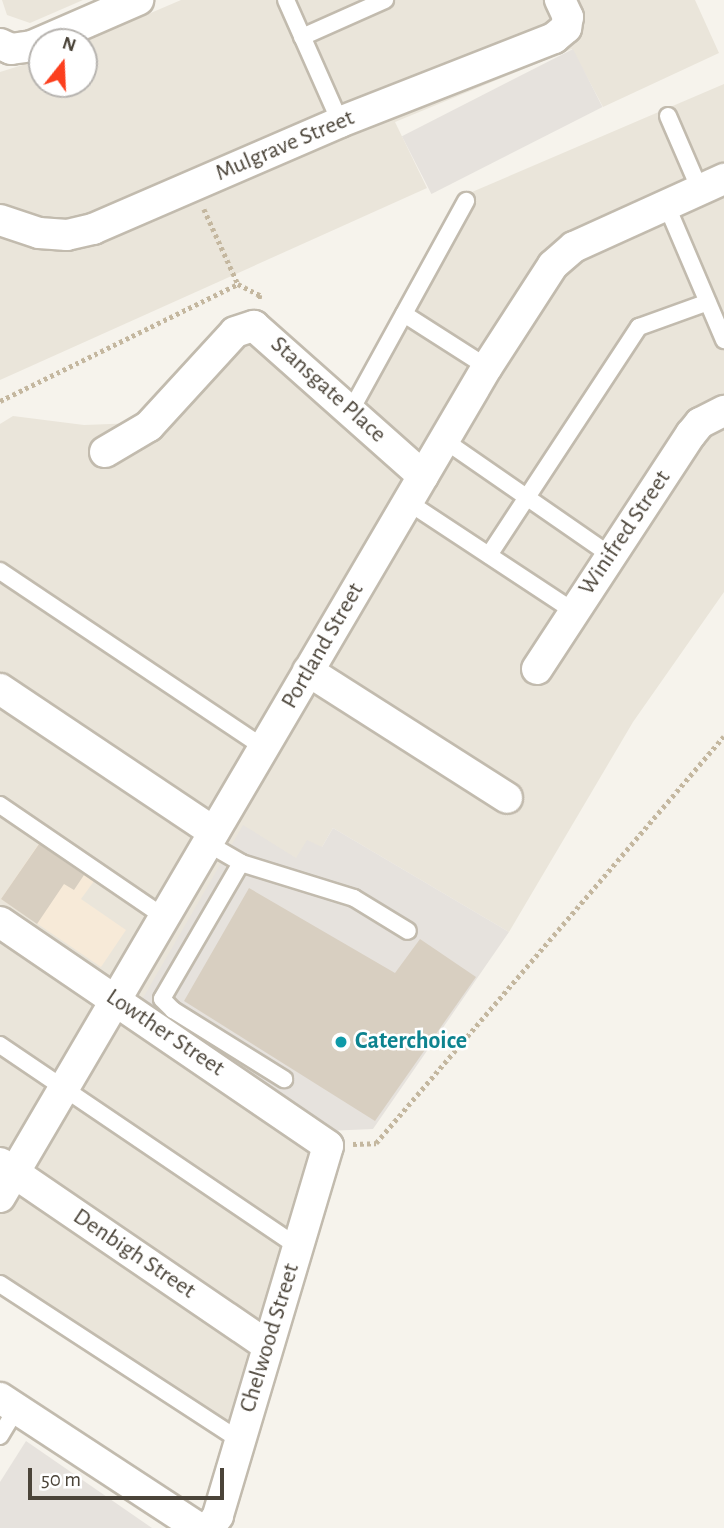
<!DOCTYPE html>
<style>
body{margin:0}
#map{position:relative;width:724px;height:1528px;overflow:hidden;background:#f6f3ec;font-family:"Alegreya Sans",sans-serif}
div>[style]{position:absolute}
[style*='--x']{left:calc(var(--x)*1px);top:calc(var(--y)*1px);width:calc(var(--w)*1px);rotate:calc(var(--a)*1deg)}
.residential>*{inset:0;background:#eae5da}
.commercial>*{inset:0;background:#f7ead8}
.industrial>*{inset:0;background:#e6e2dd;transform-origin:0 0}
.building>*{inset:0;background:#d8cfc1}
.path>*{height:4.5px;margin-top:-2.25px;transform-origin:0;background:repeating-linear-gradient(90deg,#c4b79f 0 3.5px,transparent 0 7px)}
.roads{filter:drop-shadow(2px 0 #c2bbae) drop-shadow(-2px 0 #c2bbae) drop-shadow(0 2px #c2bbae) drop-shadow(0 -2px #c2bbae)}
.lane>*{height:16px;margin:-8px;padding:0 8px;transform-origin:8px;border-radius:8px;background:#fff}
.street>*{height:30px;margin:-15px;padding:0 15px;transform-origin:15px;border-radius:15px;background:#fff}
.dots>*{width:19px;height:19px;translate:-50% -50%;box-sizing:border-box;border:4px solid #fff;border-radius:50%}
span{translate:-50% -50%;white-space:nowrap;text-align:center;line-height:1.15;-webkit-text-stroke:5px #fff;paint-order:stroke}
.street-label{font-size:24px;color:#4b4439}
.culture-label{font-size:24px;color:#0d838f;font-weight:700}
.left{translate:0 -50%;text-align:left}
.north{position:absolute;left:28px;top:28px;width:70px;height:70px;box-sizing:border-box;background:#fff;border:2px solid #b7b4b0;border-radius:50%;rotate:18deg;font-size:19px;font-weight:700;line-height:28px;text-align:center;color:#4b4439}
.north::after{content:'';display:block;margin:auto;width:24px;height:32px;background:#fc3f1d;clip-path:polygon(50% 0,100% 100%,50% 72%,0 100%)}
.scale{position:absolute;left:28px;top:1468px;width:196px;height:32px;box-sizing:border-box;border:4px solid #4b4439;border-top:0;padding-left:9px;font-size:21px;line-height:24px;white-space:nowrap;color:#4b4439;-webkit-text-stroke:5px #fff;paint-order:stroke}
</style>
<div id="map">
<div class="residential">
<div style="clip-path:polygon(2px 0,83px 0,30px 23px,7px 15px)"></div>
<div style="clip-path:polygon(181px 0,695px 0,719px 53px,603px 107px,572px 49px,395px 122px,427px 188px,0 380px,0 72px,42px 59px,42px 84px,84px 84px,83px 42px)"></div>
<div style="clip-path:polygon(724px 84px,724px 592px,633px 722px,509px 932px,333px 828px,322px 847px,326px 1131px,228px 1443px,0 1292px,0 424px,13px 416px,84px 425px,163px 422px,246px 332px,338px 420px,465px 195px)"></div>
</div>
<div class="commercial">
<div style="clip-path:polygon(42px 839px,97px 877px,81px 899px,126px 930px,101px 967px,1px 899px)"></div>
</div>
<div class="industrial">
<div style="left:573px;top:49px;width:65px;height:192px;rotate:63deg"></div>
<div style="clip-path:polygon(243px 825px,296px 858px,307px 840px,322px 847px,333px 828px,509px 932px,373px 1129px,326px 1131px,140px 1003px)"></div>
<div style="clip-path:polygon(26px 1441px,152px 1528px,0 1528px,0 1482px)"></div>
</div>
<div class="building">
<div style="clip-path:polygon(39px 844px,84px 875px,74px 890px,64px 884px,37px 924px,1px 899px)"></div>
<div style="clip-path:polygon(249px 888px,395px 973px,420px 939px,476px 977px,375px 1121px,184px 1001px)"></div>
</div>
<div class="path">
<div style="--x:204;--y:209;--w:82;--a:65.6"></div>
<div style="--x:238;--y:284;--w:25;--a:27"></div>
<div style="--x:260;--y:295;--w:6;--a:99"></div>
<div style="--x:0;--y:401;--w:265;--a:-26.2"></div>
<div style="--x:353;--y:1144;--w:23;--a:-2"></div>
<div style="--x:376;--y:1143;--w:535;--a:-49.47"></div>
</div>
<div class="roads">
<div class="lane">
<div style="--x:286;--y:0;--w:133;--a:66.1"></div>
<div style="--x:302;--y:37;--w:91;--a:-24"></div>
<div style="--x:668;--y:116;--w:81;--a:66.6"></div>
<div style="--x:666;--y:204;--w:148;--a:66.9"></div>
<div style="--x:404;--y:314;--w:98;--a:32.6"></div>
<div style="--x:350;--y:412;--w:241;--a:-61.2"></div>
<div style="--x:444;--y:440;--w:202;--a:34.7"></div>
<div style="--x:408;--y:502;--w:198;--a:33.4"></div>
<div style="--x:489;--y:555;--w:273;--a:-56.7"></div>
<div style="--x:639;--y:327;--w:73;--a:-19.9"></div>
<div style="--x:0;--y:571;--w:318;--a:33.8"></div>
<div style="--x:0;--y:805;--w:197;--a:34.3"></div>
<div style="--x:207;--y:843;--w:39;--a:30"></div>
<div style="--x:241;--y:863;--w:118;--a:17.2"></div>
<div style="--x:354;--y:898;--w:63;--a:31.4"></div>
<div style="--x:241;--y:863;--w:157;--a:120.2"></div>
<div style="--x:162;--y:999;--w:16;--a:45"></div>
<div style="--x:173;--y:1010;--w:131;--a:31.9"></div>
<div style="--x:0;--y:1045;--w:360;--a:34.1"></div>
<div style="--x:0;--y:1284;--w:285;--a:33.1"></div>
<div style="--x:0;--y:1436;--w:31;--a:-59"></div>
</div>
<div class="street">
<div style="--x:0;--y:44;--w:12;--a:24"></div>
<div style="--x:11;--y:49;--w:21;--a:-8"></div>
<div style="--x:32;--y:46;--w:116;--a:-23.5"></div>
<div style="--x:0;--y:220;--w:41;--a:18.4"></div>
<div style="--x:39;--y:233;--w:28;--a:4"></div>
<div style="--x:67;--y:235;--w:27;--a:-13"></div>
<div style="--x:93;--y:229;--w:269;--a:-23.4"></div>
<div style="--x:340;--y:122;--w:230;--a:-21.4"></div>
<div style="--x:554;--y:38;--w:16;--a:-40"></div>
<div style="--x:566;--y:28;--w:11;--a:-80"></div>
<div style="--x:568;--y:17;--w:19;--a:-115"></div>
<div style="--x:105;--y:452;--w:51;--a:-30.6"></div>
<div style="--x:149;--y:426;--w:127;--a:-47.5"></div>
<div style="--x:235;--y:332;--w:20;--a:-18"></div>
<div style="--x:254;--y:326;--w:226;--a:41.6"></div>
<div style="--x:537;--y:669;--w:281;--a:-56.8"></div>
<div style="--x:691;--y:434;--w:14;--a:-51"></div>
<div style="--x:700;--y:423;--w:27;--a:-27"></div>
<div style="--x:308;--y:671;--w:236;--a:32.5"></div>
<div style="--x:0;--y:689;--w:257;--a:33.8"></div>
<div style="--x:0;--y:922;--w:397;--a:34.3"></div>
<div style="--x:328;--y:1146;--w:386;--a:106.6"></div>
<div style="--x:218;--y:1516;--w:15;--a:127"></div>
<div style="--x:0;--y:1163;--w:323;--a:34.3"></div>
<div style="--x:0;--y:1197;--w:962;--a:-59.6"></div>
<div style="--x:487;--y:367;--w:121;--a:-57.1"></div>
<div style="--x:553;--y:265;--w:28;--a:-41"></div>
<div style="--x:574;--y:247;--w:165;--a:-24.4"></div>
<div style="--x:0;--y:1398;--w:238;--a:33.2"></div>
</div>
</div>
<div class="dots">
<div style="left:341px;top:1042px;background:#0f9aa8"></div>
</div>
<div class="street-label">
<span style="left:285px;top:146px;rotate:-23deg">Mulgrave Street</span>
<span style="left:328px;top:390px;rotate:42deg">Stansgate Place</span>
<span style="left:625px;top:533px;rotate:-56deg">Winifred Street</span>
<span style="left:323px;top:646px;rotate:-60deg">Portland Street</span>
<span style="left:165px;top:1033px;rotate:34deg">Lowther Street</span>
<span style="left:134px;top:1254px;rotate:34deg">Denbigh Street</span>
<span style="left:270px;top:1338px;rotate:-73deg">Chelwood Street</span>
</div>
<div class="culture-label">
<span class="left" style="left:355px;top:1042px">Caterchoice</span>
</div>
<div class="north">N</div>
<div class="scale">50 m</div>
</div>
